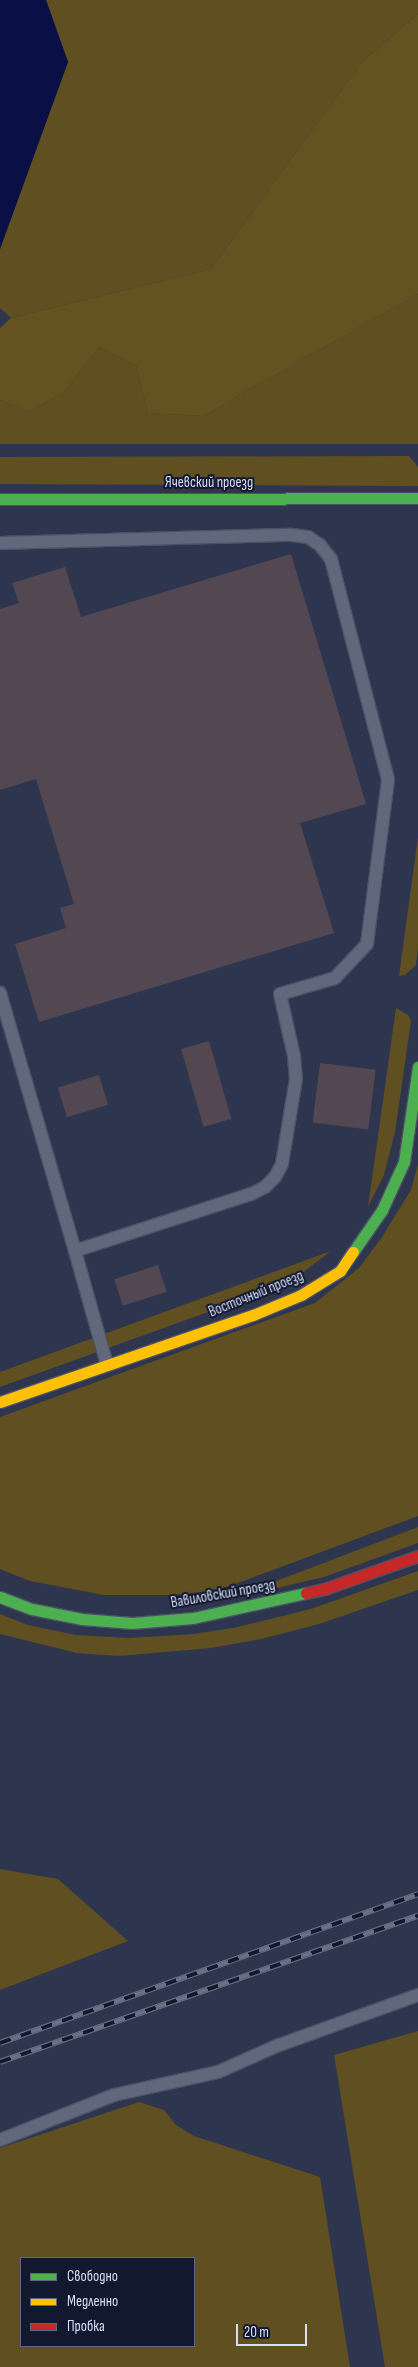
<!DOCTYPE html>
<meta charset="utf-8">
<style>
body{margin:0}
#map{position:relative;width:418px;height:2367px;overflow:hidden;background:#2e354e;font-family:"Sofia Sans Condensed",sans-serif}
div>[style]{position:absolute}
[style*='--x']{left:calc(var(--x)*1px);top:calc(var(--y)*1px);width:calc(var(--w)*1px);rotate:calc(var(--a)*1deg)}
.green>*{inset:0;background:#605021}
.forest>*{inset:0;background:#645320}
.water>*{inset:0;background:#0a0f45}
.building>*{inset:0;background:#534852;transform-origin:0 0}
.roads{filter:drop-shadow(1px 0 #4b5166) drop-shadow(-1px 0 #4b5166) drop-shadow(0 1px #4b5166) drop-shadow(0 -1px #4b5166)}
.lane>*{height:12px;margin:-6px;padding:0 6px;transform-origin:6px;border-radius:6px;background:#62687b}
.fast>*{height:11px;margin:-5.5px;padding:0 5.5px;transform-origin:5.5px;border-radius:5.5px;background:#4caf50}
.slow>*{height:11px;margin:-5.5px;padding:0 5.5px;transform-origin:5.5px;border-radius:5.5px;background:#ffc107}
.jam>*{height:11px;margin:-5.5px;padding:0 5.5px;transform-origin:5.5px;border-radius:5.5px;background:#c62828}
.rail>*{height:5.5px;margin-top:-2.75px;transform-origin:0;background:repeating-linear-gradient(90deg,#12182d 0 11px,#6b7184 0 22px);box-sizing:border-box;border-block:1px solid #6b7184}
span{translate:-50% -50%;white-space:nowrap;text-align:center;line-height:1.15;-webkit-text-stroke:4px #12182d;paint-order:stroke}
.street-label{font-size:15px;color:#d4dffc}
.legend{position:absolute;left:20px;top:2257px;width:175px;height:90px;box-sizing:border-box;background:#12182d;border:1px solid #606880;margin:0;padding:6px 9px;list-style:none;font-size:15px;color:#d4dffc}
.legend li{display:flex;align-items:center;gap:10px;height:25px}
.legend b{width:25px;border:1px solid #606880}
.scale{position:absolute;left:236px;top:2324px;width:71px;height:22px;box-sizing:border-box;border:2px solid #d4dffc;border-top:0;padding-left:6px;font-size:15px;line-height:18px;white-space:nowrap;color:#d4dffc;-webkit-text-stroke:4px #12182d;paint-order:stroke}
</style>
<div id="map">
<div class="green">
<div style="clip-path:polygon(46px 0,418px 0,418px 14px,362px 62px,211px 269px,11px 318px,0 308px,0 249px,68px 62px)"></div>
<div style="clip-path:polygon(418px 294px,418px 444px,0 444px,0 400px,28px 412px,63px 393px,99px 347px,136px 365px,148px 413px,203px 416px)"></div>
<div style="clip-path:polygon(409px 456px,418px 467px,418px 486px,0 484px,0 457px)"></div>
<div style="clip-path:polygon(418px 837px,418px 945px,416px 965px,405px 975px,399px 976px)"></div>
<div style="clip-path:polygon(396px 1008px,408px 1015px,411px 1021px,395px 1132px,384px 1175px,368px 1207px)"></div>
<div style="clip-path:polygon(418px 1164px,418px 1516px,230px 1586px,201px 1592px,170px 1595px,104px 1595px,30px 1581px,0 1569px,0 1417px,315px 1303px,359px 1268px,382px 1237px,411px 1190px)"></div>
<div style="clip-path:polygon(331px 1251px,298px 1276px,275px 1288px,0 1387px,0 1372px)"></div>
<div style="clip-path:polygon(418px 1527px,418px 1543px,324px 1577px,229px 1599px)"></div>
<div style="clip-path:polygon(418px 1571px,418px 1590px,319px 1624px,261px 1639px,211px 1648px,119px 1656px,77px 1653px,0 1634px,0 1614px,28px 1625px,76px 1635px,129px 1638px,194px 1634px,233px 1628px,311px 1609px)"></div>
<div style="clip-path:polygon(0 1869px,58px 1879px,128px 1941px,0 1990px)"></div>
<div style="clip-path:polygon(418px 2031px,418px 2367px,385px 2367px,334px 2055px)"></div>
<div style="clip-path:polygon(evenodd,139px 2102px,164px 2110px,176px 2125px,194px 2136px,320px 2177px,350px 2367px,0 2367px,0 2148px,139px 2102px,194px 2258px,194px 2346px,21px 2346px,21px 2258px,194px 2258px)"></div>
</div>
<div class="forest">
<div style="clip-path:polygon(418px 14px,418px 294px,203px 416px,148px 413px,136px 365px,99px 347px,63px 393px,28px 412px,0 400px,0 328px,11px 318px,211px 269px,362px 62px)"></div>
</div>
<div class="water">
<div style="clip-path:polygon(0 0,46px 0,68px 62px,0 249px)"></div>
</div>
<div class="building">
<div style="clip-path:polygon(291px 554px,366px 804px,300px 823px,334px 933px,39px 1022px,15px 944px,66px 928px,60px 908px,74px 904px,36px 779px,0 790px,0 609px,19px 603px,12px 583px,65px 567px,81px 617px)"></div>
<div style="left:209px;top:1041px;width:81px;height:29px;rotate:74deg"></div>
<div style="left:320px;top:1063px;width:56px;height:60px;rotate:7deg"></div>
<div style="left:99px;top:1075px;width:31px;height:43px;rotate:73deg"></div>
<div style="left:158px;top:1265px;width:28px;height:46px;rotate:72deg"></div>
</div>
<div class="roads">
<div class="lane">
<div style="--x:0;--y:543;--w:292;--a:-1.6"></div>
<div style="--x:292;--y:535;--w:16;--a:7"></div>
<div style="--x:308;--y:537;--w:14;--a:34"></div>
<div style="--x:320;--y:545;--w:18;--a:52"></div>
<div style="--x:331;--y:559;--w:228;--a:75.5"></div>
<div style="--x:388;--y:780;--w:165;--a:97.3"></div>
<div style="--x:367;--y:944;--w:47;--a:133.3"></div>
<div style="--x:335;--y:978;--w:57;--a:163.8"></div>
<div style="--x:280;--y:994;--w:64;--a:77.3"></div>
<div style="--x:294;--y:1056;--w:23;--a:85"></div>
<div style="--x:296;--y:1079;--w:86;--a:99.4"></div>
<div style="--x:282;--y:1164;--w:15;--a:118"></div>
<div style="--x:275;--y:1177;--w:14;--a:135"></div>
<div style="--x:265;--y:1187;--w:16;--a:153"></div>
<div style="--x:251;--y:1194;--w:185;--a:162.1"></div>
<div style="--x:75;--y:1251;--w:269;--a:-106.2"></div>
<div style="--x:75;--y:1251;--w:118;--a:74.3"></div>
<div style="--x:0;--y:2140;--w:123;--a:-21.5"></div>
<div style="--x:114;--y:2095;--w:107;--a:-12.5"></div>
<div style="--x:218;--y:2072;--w:67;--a:-23.9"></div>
<div style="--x:279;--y:2045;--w:148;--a:-19.8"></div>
</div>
<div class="fast">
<div style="--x:0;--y:499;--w:418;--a:-0.1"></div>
<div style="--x:353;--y:1252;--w:51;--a:-55.4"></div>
<div style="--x:382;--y:1210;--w:53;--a:-65.4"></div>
<div style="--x:404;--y:1162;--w:96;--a:-81.6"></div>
<div style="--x:0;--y:1597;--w:34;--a:21"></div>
<div style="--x:32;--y:1609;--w:51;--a:11.3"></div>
<div style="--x:82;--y:1619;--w:50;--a:4.6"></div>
<div style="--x:132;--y:1623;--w:61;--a:-4.7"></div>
<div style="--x:193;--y:1618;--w:116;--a:-12.5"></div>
</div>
<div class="slow">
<div style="--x:0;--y:1402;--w:268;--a:-19"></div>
<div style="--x:253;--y:1315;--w:52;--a:-22.6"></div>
<div style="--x:301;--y:1295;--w:46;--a:-31.6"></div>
<div style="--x:340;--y:1271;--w:23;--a:-56"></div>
</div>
<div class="jam">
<div style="--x:306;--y:1593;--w:22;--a:-13"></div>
<div style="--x:327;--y:1588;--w:96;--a:-19.4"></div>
</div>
</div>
<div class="rail">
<div style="--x:0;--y:2043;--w:444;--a:-19.6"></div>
<div style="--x:0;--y:2062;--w:443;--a:-19.3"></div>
</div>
<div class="street-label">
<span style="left:209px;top:483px">Ячевский проезд</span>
<span style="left:256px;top:1294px;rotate:-22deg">Восточный проезд</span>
<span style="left:223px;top:1594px;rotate:-10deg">Вавиловский проезд</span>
</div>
<ul class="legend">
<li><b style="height:6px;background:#4caf50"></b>Свободно</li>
<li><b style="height:6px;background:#ffc107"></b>Медленно</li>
<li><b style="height:6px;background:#c62828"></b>Пробка</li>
</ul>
<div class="scale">20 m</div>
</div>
